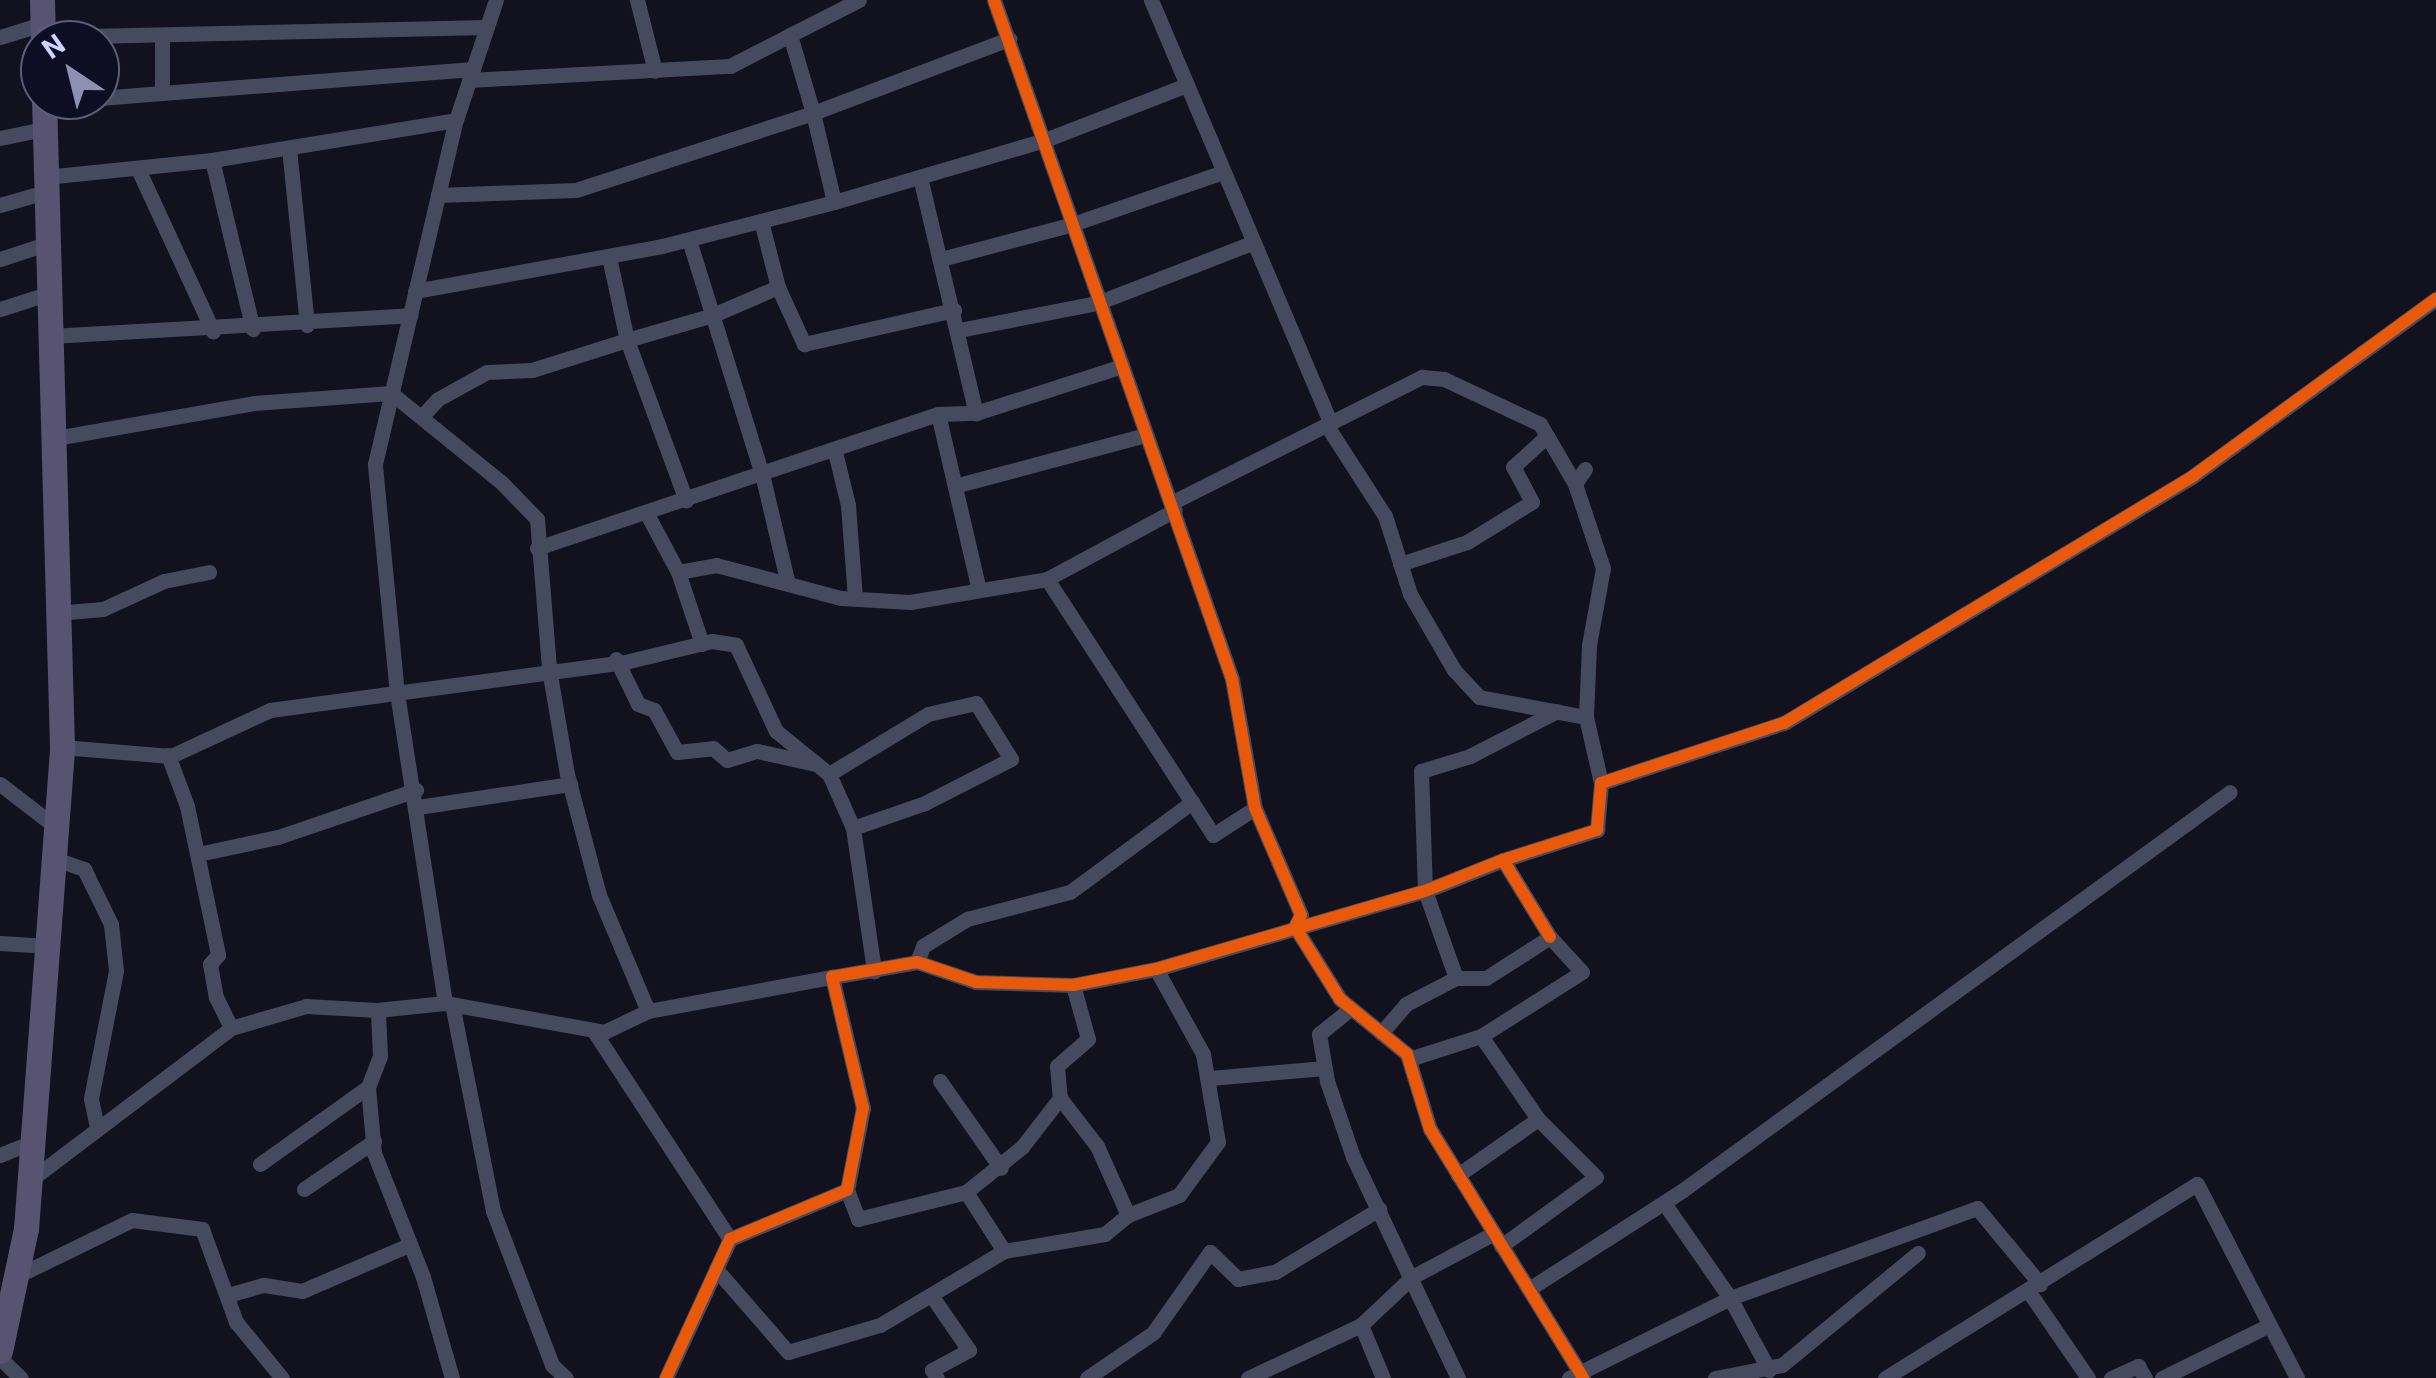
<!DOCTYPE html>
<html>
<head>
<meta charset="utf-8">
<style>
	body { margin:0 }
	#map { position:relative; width:2436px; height:1378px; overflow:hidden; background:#12121e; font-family:Roboto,sans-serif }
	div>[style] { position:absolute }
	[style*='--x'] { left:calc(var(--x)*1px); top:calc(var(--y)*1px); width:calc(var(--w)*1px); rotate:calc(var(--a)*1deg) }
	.minor>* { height:15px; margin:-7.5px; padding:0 7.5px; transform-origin:7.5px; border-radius:7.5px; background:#464a5f }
	.primary>* { height:25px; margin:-12.5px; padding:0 12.5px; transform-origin:12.5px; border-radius:12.5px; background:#595372 }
	.cycleway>* { height:12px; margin:-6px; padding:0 6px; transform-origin:6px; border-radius:6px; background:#e8590c }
	span { translate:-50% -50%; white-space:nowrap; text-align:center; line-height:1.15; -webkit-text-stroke:10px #0d0e23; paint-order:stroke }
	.north { position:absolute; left:20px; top:20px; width:100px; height:100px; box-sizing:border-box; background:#0d0e23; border:2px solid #5b5d7b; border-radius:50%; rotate:325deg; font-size:28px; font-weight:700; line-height:40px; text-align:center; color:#cfd4ff }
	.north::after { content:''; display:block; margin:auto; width:35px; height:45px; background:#8d90b0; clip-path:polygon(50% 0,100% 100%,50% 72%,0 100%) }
</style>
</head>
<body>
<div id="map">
	<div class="minor">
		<div style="--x:637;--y:0;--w:73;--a:75.8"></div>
		<div style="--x:994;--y:0;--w:720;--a:70.68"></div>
		<div style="--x:1232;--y:679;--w:131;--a:79.9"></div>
		<div style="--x:1255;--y:808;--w:116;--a:66.7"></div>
		<div style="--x:1301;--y:915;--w:13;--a:117"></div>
		<div style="--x:1295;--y:927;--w:85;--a:58"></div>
		<div style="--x:1340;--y:999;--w:87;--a:39.4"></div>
		<div style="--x:1407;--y:1054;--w:78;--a:73"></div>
		<div style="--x:1430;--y:1129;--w:292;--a:58.4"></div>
		<div style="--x:1151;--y:0;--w:461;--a:67"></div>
		<div style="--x:790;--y:35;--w:77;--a:-26.9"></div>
		<div style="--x:0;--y:37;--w:44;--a:-17.2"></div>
		<div style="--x:43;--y:37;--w:444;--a:-1.3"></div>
		<div style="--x:162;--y:39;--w:54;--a:90"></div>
		<div style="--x:162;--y:93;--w:312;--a:-4.4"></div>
		<div style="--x:469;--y:80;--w:261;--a:-3.1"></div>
		<div style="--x:730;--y:66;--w:68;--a:-27.3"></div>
		<div style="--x:790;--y:35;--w:81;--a:73.6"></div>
		<div style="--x:813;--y:113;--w:210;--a:-20.7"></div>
		<div style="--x:100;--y:98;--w:62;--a:-4.6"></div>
		<div style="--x:44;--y:103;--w:32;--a:-5"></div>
		<div style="--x:0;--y:138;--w:45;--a:-11.6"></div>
		<div style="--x:289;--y:148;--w:178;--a:84.2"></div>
		<div style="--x:212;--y:160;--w:174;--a:76.4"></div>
		<div style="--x:138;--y:169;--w:179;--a:65.2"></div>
		<div style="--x:45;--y:177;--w:168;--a:-5.8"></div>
		<div style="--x:212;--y:160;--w:247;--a:-9.3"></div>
		<div style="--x:920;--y:177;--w:243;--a:76.7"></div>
		<div style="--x:438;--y:195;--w:138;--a:-2.1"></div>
		<div style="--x:576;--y:190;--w:249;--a:-18"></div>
		<div style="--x:813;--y:113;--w:91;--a:76.7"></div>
		<div style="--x:0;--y:205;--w:47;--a:-16.1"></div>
		<div style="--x:761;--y:221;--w:68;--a:75.6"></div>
		<div style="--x:778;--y:287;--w:63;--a:65.5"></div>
		<div style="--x:804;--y:344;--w:154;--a:-12.8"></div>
		<div style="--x:689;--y:240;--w:245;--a:72.7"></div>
		<div style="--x:762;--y:474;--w:113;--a:76.7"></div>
		<div style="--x:609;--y:257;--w:85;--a:77.8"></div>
		<div style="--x:627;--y:340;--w:90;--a:-16.2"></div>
		<div style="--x:713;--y:315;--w:71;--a:-23.3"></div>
		<div style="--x:0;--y:259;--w:48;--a:-18.1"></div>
		<div style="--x:941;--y:259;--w:133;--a:-14.8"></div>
		<div style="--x:1070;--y:225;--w:162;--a:-19.1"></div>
		<div style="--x:415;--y:291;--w:251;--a:-10.3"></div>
		<div style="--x:662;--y:246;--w:178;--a:-14.3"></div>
		<div style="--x:834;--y:202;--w:220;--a:-16.4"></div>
		<div style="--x:1045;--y:140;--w:152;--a:-21.2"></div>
		<div style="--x:0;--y:309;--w:49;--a:-17.7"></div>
		<div style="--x:959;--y:330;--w:141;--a:-11.1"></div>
		<div style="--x:1097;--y:303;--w:168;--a:-21.2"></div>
		<div style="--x:50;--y:336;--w:361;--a:-3.3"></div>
		<div style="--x:938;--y:414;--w:181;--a:76.9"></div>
		<div style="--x:423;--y:415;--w:22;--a:-47"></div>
		<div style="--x:438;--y:399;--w:56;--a:-28.9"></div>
		<div style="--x:487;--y:372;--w:45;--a:-2.5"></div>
		<div style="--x:532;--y:370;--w:100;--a:-17.5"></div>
		<div style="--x:627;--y:340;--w:171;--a:69.8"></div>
		<div style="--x:1327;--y:426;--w:107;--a:57.2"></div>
		<div style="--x:1385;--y:516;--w:82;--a:72.2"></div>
		<div style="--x:1410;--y:594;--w:88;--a:59.9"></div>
		<div style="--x:1454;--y:670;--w:37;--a:47"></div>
		<div style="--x:1479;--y:697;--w:109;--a:10.6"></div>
		<div style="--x:50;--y:439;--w:207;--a:-10"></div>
		<div style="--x:254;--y:403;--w:137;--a:-4.2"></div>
		<div style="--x:391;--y:393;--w:141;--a:39"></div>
		<div style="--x:501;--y:482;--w:52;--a:45.8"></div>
		<div style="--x:537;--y:519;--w:150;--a:85.4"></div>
		<div style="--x:549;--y:669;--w:107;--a:80.3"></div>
		<div style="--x:567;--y:774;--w:125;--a:75.2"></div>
		<div style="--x:599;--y:895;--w:126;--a:67.1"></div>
		<div style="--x:835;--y:452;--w:55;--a:76.2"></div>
		<div style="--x:848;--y:505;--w:93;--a:85.7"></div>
		<div style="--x:1585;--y:469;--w:18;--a:124"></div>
		<div style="--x:1575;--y:484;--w:89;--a:71.6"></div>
		<div style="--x:1603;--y:568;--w:78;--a:100.3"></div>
		<div style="--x:1589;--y:645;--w:72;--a:92.4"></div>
		<div style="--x:1586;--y:717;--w:68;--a:77.2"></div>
		<div style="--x:958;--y:485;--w:195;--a:-14.9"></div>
		<div style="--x:1173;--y:502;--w:279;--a:-26.7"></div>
		<div style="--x:1422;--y:377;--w:22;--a:5"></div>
		<div style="--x:1444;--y:379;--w:106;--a:25.1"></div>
		<div style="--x:1540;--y:424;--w:69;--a:59.7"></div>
		<div style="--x:647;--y:514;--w:66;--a:61.9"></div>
		<div style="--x:537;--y:548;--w:423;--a:-18.5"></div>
		<div style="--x:938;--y:414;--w:38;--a:-2"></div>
		<div style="--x:976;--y:413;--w:150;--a:-17.8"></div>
		<div style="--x:1400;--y:564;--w:71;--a:-18.2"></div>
		<div style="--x:1467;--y:542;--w:76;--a:-31.6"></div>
		<div style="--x:1532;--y:502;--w:40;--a:-118"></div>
		<div style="--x:1513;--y:467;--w:46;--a:-42.4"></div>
		<div style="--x:1047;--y:579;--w:305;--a:57"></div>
		<div style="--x:1213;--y:835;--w:50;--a:-32.7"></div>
		<div style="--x:56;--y:613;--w:47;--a:-4.9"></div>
		<div style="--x:103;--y:609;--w:67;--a:-24.7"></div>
		<div style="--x:164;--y:581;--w:46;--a:-11.3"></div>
		<div style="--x:702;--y:644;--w:76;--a:-108.4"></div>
		<div style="--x:678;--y:572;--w:39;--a:-10"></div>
		<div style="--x:716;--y:565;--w:129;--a:14.8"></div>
		<div style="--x:841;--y:598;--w:69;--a:3.3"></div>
		<div style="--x:910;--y:602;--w:139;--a:-9.5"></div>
		<div style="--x:1047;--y:579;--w:145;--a:-28.3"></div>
		<div style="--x:616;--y:659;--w:50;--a:63.9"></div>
		<div style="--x:638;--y:704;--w:17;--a:21"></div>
		<div style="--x:654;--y:710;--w:48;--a:61.3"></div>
		<div style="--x:677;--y:752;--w:36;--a:-6"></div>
		<div style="--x:713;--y:748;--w:18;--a:41"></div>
		<div style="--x:727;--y:760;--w:31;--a:-17"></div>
		<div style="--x:757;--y:751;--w:60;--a:12.4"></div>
		<div style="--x:62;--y:747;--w:109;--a:4.7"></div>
		<div style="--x:171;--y:756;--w:109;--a:-24.9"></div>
		<div style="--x:270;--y:710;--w:358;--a:-7.7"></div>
		<div style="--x:625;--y:662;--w:89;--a:-13.6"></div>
		<div style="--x:712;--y:641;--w:24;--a:9"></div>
		<div style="--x:736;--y:645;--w:95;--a:65.1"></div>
		<div style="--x:776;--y:731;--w:68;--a:39.1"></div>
		<div style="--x:829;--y:774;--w:59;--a:66"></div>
		<div style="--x:853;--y:828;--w:145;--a:81.6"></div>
		<div style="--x:168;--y:755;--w:54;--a:69.6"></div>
		<div style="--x:187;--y:806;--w:152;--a:78.2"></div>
		<div style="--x:218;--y:955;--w:12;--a:132"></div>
		<div style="--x:210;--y:964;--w:34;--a:80"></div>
		<div style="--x:216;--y:997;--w:34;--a:64"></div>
		<div style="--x:829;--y:774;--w:116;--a:-31.2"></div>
		<div style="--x:928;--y:714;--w:49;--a:-12.9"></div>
		<div style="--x:976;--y:703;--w:66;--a:58"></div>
		<div style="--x:1011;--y:759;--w:97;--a:152.9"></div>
		<div style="--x:925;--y:803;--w:76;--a:160.9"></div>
		<div style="--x:0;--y:784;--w:66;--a:37.6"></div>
		<div style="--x:418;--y:807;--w:154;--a:-8.6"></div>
		<div style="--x:198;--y:854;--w:82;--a:-12"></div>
		<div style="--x:278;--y:837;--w:146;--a:-18.8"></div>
		<div style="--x:55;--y:859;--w:31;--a:19"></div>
		<div style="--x:84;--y:869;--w:61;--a:63.9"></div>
		<div style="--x:111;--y:924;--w:47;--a:83.9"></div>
		<div style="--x:116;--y:971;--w:130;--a:101.1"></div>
		<div style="--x:91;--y:1099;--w:29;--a:78"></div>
		<div style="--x:1503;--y:860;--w:99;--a:-17.7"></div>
		<div style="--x:1597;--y:830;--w:47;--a:-85.1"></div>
		<div style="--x:1601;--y:783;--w:193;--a:-18.2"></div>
		<div style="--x:1784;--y:723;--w:478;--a:-31.1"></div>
		<div style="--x:2193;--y:476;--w:301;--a:-36.1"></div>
		<div style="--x:0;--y:943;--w:49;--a:3.5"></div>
		<div style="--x:917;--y:962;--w:17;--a:-69"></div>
		<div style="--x:923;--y:946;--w:52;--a:-31.5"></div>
		<div style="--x:967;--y:919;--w:106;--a:-14.7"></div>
		<div style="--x:1070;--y:892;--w:152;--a:-36.4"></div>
		<div style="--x:1456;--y:978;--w:92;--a:-109.6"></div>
		<div style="--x:1425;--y:891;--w:120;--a:-91.9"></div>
		<div style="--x:1421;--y:771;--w:51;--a:-17"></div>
		<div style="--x:1470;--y:756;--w:98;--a:-27.3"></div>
		<div style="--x:1073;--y:985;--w:56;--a:74.5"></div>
		<div style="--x:1088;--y:1039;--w:41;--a:138.9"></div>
		<div style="--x:1057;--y:1066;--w:32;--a:85"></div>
		<div style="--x:1060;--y:1098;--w:61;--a:52.4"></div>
		<div style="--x:1097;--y:1146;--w:76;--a:65.8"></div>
		<div style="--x:445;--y:1003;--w:313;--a:-98.8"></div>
		<div style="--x:397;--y:694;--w:231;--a:-95.5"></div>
		<div style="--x:375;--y:464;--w:353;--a:-76.8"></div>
		<div style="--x:456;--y:120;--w:126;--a:-71.6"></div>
		<div style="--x:453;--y:1009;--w:206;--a:78.8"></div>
		<div style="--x:493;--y:1211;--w:165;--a:69"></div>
		<div style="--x:552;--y:1365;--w:19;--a:43"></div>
		<div style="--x:1350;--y:1009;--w:40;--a:141"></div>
		<div style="--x:1319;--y:1034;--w:48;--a:80.3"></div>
		<div style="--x:1327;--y:1081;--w:80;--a:71.1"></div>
		<div style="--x:1353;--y:1157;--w:245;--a:64.6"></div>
		<div style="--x:378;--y:1012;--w:44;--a:87.4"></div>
		<div style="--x:380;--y:1056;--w:33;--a:111"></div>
		<div style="--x:368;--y:1087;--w:66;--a:84.8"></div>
		<div style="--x:374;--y:1153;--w:133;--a:68.4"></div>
		<div style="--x:423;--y:1277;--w:105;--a:74"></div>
		<div style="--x:593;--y:1030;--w:250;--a:56.8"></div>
		<div style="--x:1381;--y:1033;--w:38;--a:-49"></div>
		<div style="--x:1406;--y:1004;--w:56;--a:-27.5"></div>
		<div style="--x:1456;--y:978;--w:30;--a:0"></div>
		<div style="--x:1486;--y:978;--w:76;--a:-32.6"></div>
		<div style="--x:1550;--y:937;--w:47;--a:47.6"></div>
		<div style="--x:1582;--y:972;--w:120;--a:147.6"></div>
		<div style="--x:1409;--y:1059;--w:76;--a:-17.7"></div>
		<div style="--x:1481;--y:1036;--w:101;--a:55.5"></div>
		<div style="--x:1538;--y:1119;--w:98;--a:145"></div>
		<div style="--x:1210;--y:1078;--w:115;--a:-5"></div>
		<div style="--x:940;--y:1081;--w:106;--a:55"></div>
		<div style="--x:0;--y:1155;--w:37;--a:-22"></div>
		<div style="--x:260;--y:1164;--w:133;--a:-35.5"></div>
		<div style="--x:29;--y:1181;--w:253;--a:-37.1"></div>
		<div style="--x:231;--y:1028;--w:78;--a:-16.3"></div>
		<div style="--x:306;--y:1006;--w:71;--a:3.2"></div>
		<div style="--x:377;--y:1010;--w:68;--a:-5.9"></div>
		<div style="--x:445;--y:1003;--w:162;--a:10.3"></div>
		<div style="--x:604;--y:1032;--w:49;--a:-25.5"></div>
		<div style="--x:648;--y:1011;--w:187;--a:-10.5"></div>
		<div style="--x:304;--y:1189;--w:85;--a:-34.4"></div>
		<div style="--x:847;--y:1190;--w:31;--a:69"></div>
		<div style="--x:858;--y:1219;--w:111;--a:-14"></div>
		<div style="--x:966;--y:1192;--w:70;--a:57.2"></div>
		<div style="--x:966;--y:1192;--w:72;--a:-38.8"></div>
		<div style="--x:1022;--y:1147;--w:62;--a:-52.2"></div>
		<div style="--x:1664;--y:1203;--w:116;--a:55.2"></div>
		<div style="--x:1730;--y:1298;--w:82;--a:61.6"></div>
		<div style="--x:1501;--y:1246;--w:117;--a:-36"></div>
		<div style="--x:1596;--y:1177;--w:82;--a:-135"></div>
		<div style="--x:716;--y:1269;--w:110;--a:49.1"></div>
		<div style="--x:788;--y:1352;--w:96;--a:-16.4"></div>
		<div style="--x:880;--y:1325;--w:144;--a:-30.8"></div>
		<div style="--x:1004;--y:1251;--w:102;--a:-9.6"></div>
		<div style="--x:1105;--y:1234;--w:30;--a:-40"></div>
		<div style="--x:1128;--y:1215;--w:55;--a:-21.4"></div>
		<div style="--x:1179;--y:1195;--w:66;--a:-53.7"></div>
		<div style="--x:1218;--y:1142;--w:89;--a:-99.7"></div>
		<div style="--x:1203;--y:1054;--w:97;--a:-118.9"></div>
		<div style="--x:15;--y:1277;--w:130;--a:-26"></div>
		<div style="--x:132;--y:1220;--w:71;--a:7.3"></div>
		<div style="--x:202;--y:1229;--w:99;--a:69.9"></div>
		<div style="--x:236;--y:1322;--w:72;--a:50.6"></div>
		<div style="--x:1529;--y:1289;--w:183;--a:-32.7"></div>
		<div style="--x:1683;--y:1190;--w:676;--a:-36.04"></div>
		<div style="--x:2029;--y:1292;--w:104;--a:55.5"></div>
		<div style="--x:228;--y:1295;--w:37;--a:-16"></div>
		<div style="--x:264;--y:1285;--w:38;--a:9"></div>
		<div style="--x:302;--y:1291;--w:116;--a:-23.3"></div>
		<div style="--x:931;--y:1295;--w:67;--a:55.4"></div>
		<div style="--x:969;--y:1350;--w:42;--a:151.6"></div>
		<div style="--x:932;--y:1370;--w:9;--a:58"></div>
		<div style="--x:1361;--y:1325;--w:70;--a:-43.3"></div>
		<div style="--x:1412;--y:1277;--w:93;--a:-28.2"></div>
		<div style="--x:0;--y:1358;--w:29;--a:44"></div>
		<div style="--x:666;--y:1378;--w:153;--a:-65.3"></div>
		<div style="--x:730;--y:1239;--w:127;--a:-22.7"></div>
		<div style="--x:847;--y:1190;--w:84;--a:-79"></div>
		<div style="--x:863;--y:1108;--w:135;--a:-103.3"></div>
		<div style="--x:832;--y:977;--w:86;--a:-10"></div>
		<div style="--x:917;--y:962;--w:62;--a:18.7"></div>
		<div style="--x:976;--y:982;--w:97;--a:1.8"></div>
		<div style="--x:1073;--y:985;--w:85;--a:-10.9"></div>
		<div style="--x:1156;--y:969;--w:280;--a:-16.2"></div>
		<div style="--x:1425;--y:891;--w:84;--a:-21.7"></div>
		<div style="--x:1503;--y:860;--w:90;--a:58.6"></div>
		<div style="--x:1087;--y:1378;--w:80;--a:-34.3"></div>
		<div style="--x:1153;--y:1333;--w:99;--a:-54.9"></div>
		<div style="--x:1210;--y:1252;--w:39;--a:44"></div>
		<div style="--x:1238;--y:1279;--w:38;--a:-11"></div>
		<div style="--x:1275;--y:1272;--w:122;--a:-31.2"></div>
		<div style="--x:1248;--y:1378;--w:125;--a:-25.1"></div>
		<div style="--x:1361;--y:1325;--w:57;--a:67.5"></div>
		<div style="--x:1569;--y:1378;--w:180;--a:-26.4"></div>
		<div style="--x:1730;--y:1298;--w:263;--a:-20"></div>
		<div style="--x:1977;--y:1208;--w:99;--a:50.3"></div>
		<div style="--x:1715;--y:1378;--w:68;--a:-11"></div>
		<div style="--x:1782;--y:1365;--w:176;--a:-39.5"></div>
		<div style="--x:1885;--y:1378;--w:367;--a:-31.9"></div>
		<div style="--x:2197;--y:1184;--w:218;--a:62.7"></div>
		<div style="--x:2111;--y:1378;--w:30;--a:-24"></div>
		<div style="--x:2138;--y:1366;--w:14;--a:60"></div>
		<div style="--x:2162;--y:1378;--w:117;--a:-26.3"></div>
	</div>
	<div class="primary">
		<div style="--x:42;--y:0;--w:40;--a:88.6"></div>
		<div style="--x:0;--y:1351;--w:125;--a:-78"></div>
		<div style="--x:26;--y:1229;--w:483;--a:-85.7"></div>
		<div style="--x:62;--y:747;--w:647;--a:-91.59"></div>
	</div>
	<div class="cycleway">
		<div style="--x:994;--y:0;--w:720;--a:70.68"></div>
		<div style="--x:1232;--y:679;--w:131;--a:79.9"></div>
		<div style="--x:1255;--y:808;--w:116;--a:66.7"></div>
		<div style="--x:1301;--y:915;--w:13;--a:117"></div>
		<div style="--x:1295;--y:927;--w:85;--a:58"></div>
		<div style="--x:1340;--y:999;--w:87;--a:39.4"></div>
		<div style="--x:1407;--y:1054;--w:78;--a:73"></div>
		<div style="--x:1430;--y:1129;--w:292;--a:58.4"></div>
		<div style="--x:1503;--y:860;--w:99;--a:-17.7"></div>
		<div style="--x:1597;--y:830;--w:47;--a:-85.1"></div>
		<div style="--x:1601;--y:783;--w:193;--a:-18.2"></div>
		<div style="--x:1784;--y:723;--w:478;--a:-31.1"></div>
		<div style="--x:2193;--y:476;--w:301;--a:-36.1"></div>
		<div style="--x:666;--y:1378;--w:153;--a:-65.3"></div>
		<div style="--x:730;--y:1239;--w:127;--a:-22.7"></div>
		<div style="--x:847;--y:1190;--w:84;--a:-79"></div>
		<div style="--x:863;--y:1108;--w:135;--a:-103.3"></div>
		<div style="--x:832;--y:977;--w:86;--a:-10"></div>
		<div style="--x:917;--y:962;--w:62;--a:18.7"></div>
		<div style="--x:976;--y:982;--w:97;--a:1.8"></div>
		<div style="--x:1073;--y:985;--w:85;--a:-10.9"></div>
		<div style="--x:1156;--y:969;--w:280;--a:-16.2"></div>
		<div style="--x:1425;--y:891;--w:84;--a:-21.7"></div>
		<div style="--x:1503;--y:860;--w:90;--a:58.6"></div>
	</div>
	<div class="north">N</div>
</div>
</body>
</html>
